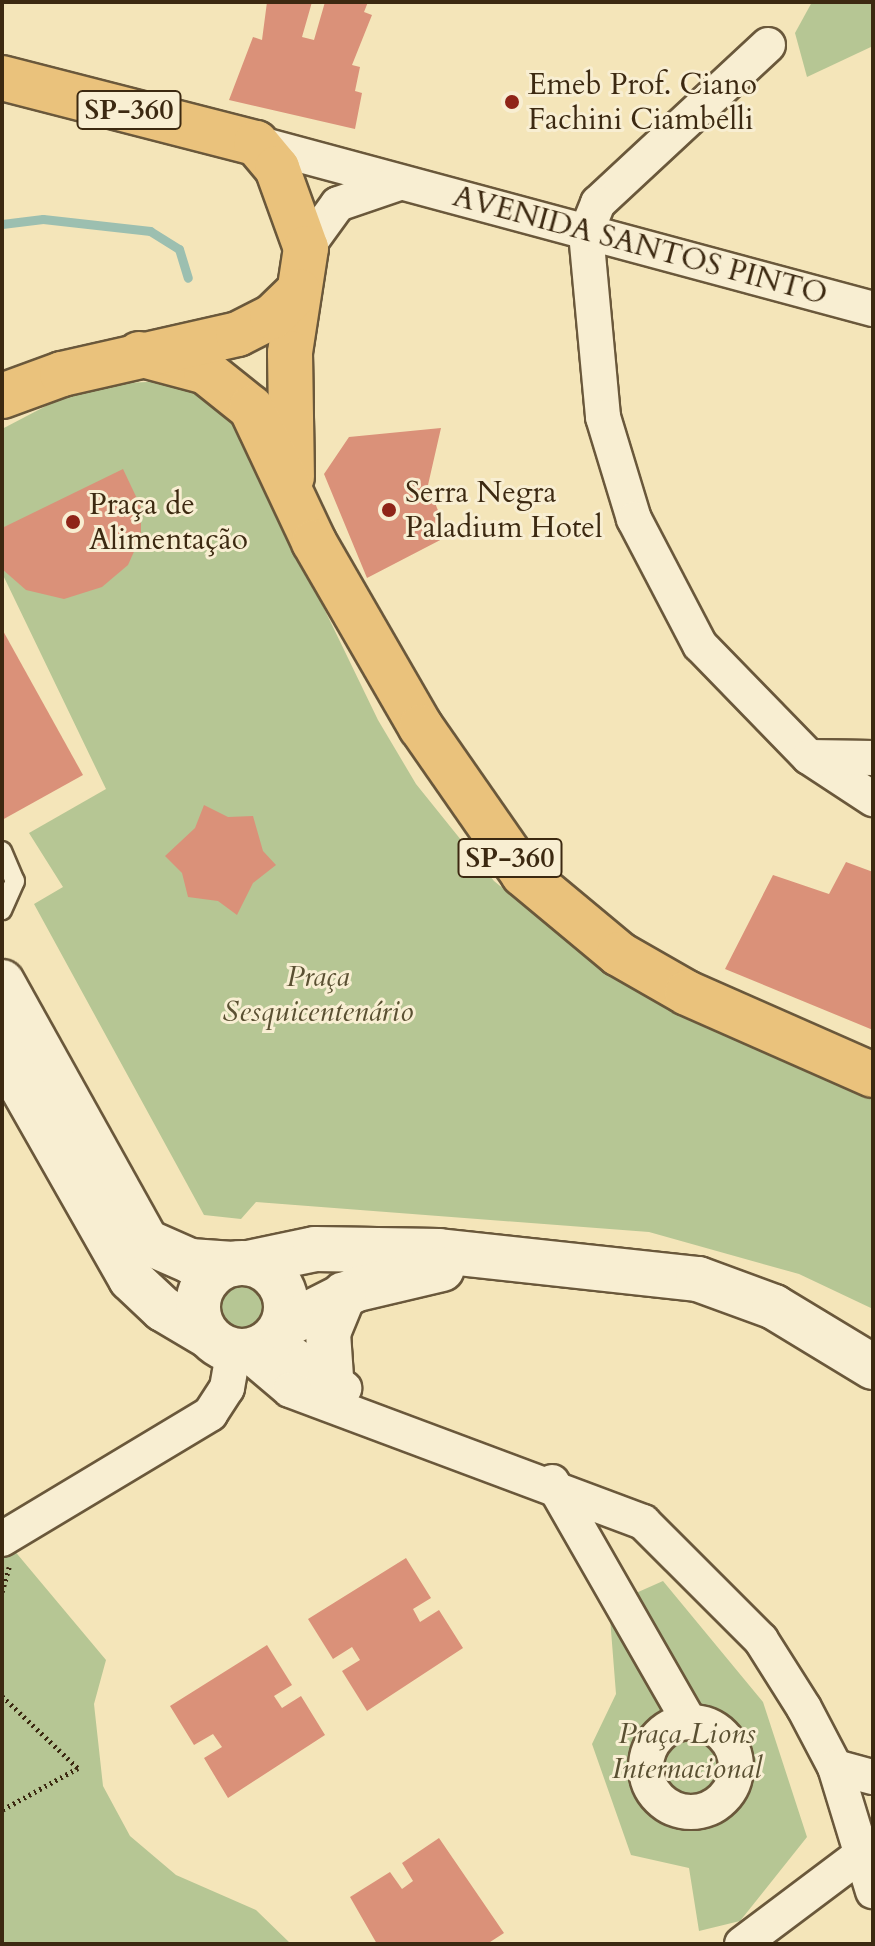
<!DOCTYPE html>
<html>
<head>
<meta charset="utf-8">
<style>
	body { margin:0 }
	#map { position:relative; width:875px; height:1946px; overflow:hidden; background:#f4e5b9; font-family:Cardo,serif }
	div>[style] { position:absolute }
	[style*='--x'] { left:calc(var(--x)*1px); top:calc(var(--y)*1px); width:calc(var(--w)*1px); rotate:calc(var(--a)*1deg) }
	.green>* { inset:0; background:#b6c694 }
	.round { border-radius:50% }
	.stream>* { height:9px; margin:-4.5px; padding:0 4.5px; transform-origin:4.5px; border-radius:4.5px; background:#9cbfb0 }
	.building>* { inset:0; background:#da9179 }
	.path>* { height:5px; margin-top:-2.5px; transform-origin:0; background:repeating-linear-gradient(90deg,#3c2911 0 2px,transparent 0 6px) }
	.roads { filter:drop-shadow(2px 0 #6a583b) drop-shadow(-2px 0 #6a583b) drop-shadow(0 2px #6a583b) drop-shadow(0 -2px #6a583b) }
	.service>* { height:18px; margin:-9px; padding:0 9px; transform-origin:9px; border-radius:9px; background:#f8eed2 }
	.minor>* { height:34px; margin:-17px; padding:0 17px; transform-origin:17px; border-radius:17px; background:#f8eed2 }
	.minor>.ring { margin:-17px; padding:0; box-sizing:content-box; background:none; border:34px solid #f8eed2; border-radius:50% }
	.tertiary>* { height:44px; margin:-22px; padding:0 22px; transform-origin:22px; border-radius:22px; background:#f8eed2 }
	.tertiary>.ring { margin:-22px; padding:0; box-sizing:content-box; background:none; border:44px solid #f8eed2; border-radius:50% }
	.primary>* { height:44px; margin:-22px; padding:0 22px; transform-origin:22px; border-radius:22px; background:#eac27c }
	.dots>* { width:22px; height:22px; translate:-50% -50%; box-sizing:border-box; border:4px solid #f8eed2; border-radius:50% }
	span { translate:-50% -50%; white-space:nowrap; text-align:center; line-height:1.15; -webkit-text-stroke:6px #f8eed2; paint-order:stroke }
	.shield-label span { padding:2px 6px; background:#f8eed2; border:2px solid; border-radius:6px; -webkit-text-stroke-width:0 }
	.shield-label { font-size:28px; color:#3c2911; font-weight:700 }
	.poi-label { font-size:30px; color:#3c2911 }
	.left { translate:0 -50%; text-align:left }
	.street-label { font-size:30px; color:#3c2911 }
	.park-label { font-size:30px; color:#5a5032; font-style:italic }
	.frame { position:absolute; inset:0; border:4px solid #3c2911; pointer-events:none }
</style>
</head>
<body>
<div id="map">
	<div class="green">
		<div style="clip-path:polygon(812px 2px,873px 2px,873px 46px,807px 77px,795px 33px)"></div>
		<div style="clip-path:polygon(167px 381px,226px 406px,378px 720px,416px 784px,494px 881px,602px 968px,873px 1096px,873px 1309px,799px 1274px,649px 1232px,256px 1202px,241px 1219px,204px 1215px,34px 904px,63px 887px,29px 833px,106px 789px,2px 573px,2px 429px,86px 385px)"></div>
		<div class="round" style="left:214px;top:1279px;width:56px;height:56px"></div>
		<div style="clip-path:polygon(13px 1549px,106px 1660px,94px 1704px,103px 1786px,130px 1836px,176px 1875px,256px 1910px,291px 1944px,2px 1944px,2px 1555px)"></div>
		<div style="clip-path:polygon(663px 1581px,763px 1702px,807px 1837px,740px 1921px,699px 1931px,689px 1868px,631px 1855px,592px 1744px,616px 1694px,609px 1605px)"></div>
	</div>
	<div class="stream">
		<div style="--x:2;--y:224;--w:41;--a:-7"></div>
		<div style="--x:43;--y:219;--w:108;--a:6.4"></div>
		<div style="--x:150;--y:231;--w:34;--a:32"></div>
		<div style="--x:179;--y:249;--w:30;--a:73"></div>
	</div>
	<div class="building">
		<div style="clip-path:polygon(267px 2px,312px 2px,302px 37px,314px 40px,325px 2px,368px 2px,364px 12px,372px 15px,352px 65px,360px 67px,355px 91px,362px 93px,355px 129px,229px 100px,253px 37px,262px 40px)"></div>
		<div style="clip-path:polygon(441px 428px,428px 485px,448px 536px,367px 578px,324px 474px,349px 437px)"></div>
		<div style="clip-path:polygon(123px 469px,141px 507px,141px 536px,128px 565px,102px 587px,64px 599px,26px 590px,2px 569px,2px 528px)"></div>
		<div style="clip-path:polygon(2px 629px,83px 775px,2px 820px)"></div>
		<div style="clip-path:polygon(204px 805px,228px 817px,253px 816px,263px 851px,276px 865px,253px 883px,237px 915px,218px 901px,188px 897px,182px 873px,165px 856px,195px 828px)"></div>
		<div style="clip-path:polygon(846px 862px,873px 872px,873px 1030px,725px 969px,773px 875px,829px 894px)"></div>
		<div style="clip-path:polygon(406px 1558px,431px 1598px,413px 1609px,420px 1622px,439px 1610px,463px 1648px,367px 1711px,342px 1671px,360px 1660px,352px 1647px,333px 1659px,308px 1619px)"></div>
		<div style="clip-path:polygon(267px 1645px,292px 1685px,274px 1696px,282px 1708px,301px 1696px,325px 1735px,228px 1798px,204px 1758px,222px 1747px,213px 1734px,194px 1745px,170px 1706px)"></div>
		<div style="clip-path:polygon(439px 1838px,504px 1933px,487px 1944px,377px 1944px,350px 1897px,390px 1872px,402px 1889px,413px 1881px,402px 1863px)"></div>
	</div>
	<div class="path">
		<div style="--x:2;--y:1592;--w:26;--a:-74"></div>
		<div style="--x:2;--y:1696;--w:105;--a:43.5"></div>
		<div style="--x:78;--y:1768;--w:87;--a:151.1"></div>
	</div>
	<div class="roads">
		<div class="service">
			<div style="--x:2;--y:851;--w:33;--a:67"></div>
			<div style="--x:15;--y:881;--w:32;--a:114"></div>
		</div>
		<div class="minor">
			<div style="--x:768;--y:45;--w:232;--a:137.1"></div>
			<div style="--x:598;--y:203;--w:32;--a:112"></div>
			<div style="--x:586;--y:233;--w:185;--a:84.7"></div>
			<div style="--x:603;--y:417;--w:107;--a:73.1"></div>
			<div style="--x:634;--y:519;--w:142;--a:62.4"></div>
			<div style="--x:700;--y:645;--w:156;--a:45.8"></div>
			<div style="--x:809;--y:757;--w:77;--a:33.3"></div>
			<div style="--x:256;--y:143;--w:639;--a:15.06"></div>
			<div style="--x:306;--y:248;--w:54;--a:-54"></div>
			<div style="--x:338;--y:204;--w:65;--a:-19"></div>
			<div style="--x:809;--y:757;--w:64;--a:0.9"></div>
			<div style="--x:272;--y:1340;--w:87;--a:33.7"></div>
			<div style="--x:244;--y:1351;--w:60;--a:40.3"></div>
			<div style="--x:290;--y:1390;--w:377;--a:20.5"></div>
			<div style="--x:643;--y:1522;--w:167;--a:45"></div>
			<div style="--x:761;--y:1640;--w:80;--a:57.7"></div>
			<div style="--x:804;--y:1708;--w:67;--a:62.3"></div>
			<div style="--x:835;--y:1767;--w:130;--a:73"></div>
			<div style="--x:552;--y:1482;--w:275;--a:60.2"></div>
			<div style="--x:2;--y:1539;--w:243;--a:-31"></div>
			<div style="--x:210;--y:1414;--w:31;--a:-57"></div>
			<div style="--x:227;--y:1388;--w:36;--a:-80"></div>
			<div class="ring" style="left:646px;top:1722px;width:56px;height:56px"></div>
			<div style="--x:835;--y:1767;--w:39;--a:15"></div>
			<div style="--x:742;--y:1944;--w:150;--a:-36.9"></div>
		</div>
		<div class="tertiary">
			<div style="--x:2;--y:982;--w:298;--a:60.9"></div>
			<div style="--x:147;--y:1242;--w:47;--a:23.8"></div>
			<div style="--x:190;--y:1261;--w:43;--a:4"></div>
			<div style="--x:2;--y:1052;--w:261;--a:60.4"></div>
			<div style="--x:131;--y:1279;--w:44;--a:43.2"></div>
			<div style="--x:163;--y:1309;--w:51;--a:30.6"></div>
			<div class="ring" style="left:198px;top:1263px;width:44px;height:44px"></div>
			<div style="--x:248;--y:1263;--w:68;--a:-11.8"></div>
			<div style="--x:315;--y:1249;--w:124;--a:0.9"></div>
			<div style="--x:439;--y:1251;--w:261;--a:6.2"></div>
			<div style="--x:698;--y:1279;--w:81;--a:20.2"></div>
			<div style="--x:774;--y:1307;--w:116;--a:31.2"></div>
			<div style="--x:282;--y:1327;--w:84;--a:-26.9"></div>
			<div style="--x:357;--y:1289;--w:87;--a:-13.2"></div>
			<div style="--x:331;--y:1377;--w:44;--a:-93.9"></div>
			<div style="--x:328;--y:1333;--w:42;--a:-67.7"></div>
		</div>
		<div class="primary">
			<div style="--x:2;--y:78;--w:262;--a:14.4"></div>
			<div style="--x:256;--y:143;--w:33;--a:50"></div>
			<div style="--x:277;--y:168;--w:85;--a:70.1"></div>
			<div style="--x:306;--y:248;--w:106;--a:98.7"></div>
			<div style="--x:290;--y:353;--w:124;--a:89.1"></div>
			<div style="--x:139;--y:354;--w:69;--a:15"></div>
			<div style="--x:206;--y:372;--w:58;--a:38.7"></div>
			<div style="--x:251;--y:408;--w:148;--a:64.8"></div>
			<div style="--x:314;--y:542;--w:214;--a:60"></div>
			<div style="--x:421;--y:727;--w:179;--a:55.2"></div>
			<div style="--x:523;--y:874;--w:125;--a:39.8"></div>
			<div style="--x:619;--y:954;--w:78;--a:29.8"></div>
			<div style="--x:687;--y:993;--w:203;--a:23.8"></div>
			<div style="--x:2;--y:396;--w:64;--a:-20.1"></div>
			<div style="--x:62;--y:374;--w:180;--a:-12.8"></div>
			<div style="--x:238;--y:334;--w:38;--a:-27"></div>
			<div style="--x:272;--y:317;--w:37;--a:-44"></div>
		</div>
	</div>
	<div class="dots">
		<div style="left:512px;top:102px;background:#8f2418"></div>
		<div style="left:389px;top:510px;background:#8f2418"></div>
		<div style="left:73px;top:522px;background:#8f2418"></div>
	</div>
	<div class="shield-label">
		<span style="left:129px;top:110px">SP-360</span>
		<span style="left:510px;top:858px">SP-360</span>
	</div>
	<div class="poi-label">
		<span class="left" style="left:528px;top:102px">Emeb Prof. Ciano<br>Fachini Ciambelli</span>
		<span class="left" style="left:405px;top:510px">Serra Negra<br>Paladium Hotel</span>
		<span class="left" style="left:89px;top:522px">Praça de<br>Alimentação</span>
	</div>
	<div class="street-label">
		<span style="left:640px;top:246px;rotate:15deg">AVENIDA SANTOS PINTO</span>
	</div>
	<div class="park-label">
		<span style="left:318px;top:994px">Praça<br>Sesquicentenário</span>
		<span style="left:687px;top:1751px">Praça Lions<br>Internacional</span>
	</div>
	<div class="frame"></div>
</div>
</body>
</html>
